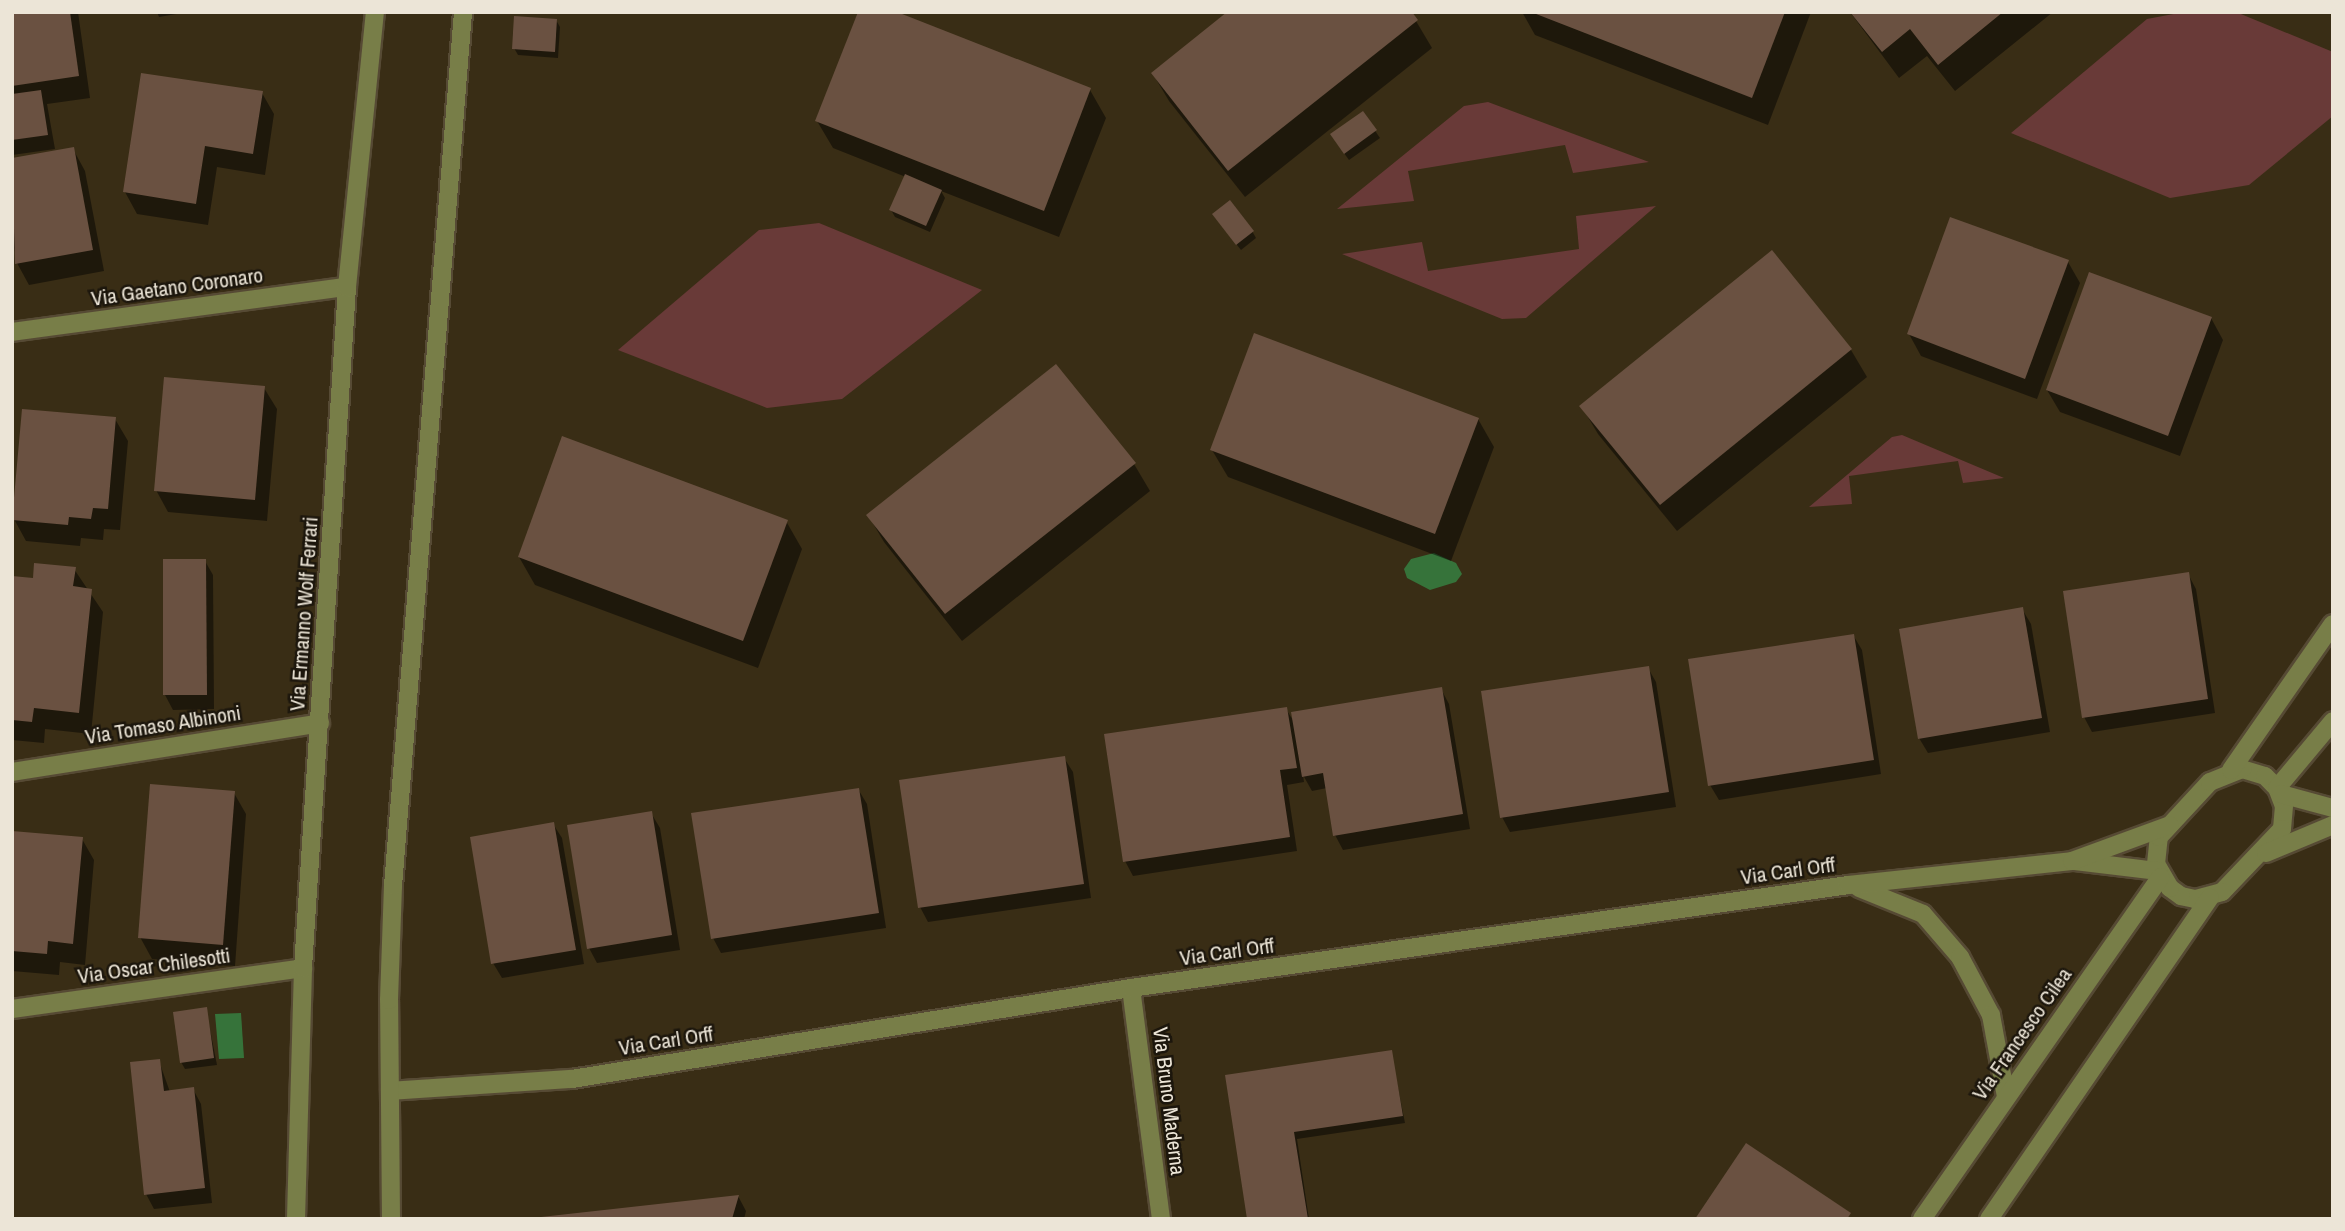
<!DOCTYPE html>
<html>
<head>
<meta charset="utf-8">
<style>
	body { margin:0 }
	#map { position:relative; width:2345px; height:1231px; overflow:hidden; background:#392d15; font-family:"Archivo Narrow",sans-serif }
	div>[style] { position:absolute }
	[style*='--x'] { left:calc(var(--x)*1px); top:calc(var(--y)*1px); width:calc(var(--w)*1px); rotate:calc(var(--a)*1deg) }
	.green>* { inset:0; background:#693a38 }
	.water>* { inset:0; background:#36733a }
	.shadow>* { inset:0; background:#0007 }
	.building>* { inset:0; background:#6a5141 }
	.roads { filter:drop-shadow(2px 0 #564a34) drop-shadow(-2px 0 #564a34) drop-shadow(0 2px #564a34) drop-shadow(0 -2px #564a34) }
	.minor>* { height:18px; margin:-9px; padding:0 9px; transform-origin:9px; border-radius:9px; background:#787e48 }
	span { translate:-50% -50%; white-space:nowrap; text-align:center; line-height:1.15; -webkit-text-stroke:5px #1c160c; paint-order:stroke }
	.street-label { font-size:21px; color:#ece5d7 }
	.frame { position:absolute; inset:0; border:14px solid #ece5d7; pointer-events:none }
</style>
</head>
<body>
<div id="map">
	<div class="green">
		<div style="clip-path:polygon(2184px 12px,2236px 12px,2333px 52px,2333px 116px,2249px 185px,2170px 198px,2011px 133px,2147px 19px)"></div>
		<div style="clip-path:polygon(1488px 102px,1649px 162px,1573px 173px,1565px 145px,1408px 171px,1414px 201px,1337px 209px,1464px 106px)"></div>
		<div style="clip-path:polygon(1656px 206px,1526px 318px,1502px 319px,1342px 254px,1422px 242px,1428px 271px,1579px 249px,1576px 216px)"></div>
		<div style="clip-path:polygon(819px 223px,982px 290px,842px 399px,767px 408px,618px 350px,759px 230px)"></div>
		<div style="clip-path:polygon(1902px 435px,2004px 478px,1963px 483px,1958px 461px,1849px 476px,1852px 504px,1809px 507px,1892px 437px)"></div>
	</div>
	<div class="water">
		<div style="clip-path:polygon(1434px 553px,1456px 563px,1462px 574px,1456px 582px,1430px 590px,1407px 578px,1404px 569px,1411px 559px)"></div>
		<div style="clip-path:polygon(241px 1013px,244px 1058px,219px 1059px,215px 1014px)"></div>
	</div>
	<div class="shadow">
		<div style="clip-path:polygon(12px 12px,78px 12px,90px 98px,47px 104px,55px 149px,12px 155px)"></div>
		<div style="clip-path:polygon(157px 12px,188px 12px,159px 17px)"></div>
		<div style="clip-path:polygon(1522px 12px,1811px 12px,1768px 125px,1535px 35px)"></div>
		<div style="clip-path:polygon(1850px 12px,2053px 12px,1955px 91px,1927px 56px,1899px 78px)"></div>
		<div style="clip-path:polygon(556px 20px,560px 27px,558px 58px,518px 55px,514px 48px)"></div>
		<div style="clip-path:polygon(1416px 21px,1432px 48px,1245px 197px,1169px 101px,1153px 74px)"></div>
		<div style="clip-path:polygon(1090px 90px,1106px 118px,1059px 237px,941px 191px,945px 198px,930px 232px,895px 217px,891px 210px,906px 177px,833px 148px,817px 121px)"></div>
		<div style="clip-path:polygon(262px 93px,274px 114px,265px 175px,217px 167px,208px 225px,137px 214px,125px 192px)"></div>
		<div style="clip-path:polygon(1363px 113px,1380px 138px,1349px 160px,1336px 142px)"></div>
		<div style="clip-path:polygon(73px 149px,85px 171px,104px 271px,29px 285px,17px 263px,12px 237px,12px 160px)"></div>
		<div style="clip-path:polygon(1219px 222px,1252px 231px,1256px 238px,1241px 250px)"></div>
		<div style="clip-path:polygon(2068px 262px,2080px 283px,2037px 399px,1921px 356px,1909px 334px)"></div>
		<div style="clip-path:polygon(2211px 318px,2223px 340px,2180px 456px,2060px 412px,2047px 390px)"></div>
		<div style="clip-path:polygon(1851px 350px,1867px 377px,1677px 531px,1598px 434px,1582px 407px)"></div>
		<div style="clip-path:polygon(264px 388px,277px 409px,267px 521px,168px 512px,156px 490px)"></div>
		<div style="clip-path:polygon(115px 419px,128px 441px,120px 530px,104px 529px,103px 540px,81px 538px,80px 546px,26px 541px,14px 519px)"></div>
		<div style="clip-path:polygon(1478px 419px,1494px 447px,1451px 561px,1228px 477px,1212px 450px)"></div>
		<div style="clip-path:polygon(1134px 464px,1150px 491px,962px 641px,884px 542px,868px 515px)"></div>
		<div style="clip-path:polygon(786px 521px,802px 549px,758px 668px,535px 585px,519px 557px)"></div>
		<div style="clip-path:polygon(164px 561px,205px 561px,213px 575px,214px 709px,173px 710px,165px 695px)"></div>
		<div style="clip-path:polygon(74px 569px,103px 612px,91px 734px,45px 729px,44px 743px,12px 740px,12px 675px,34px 580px)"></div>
		<div style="clip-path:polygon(2188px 574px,2196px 589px,2215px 713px,2092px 732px,2084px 717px)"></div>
		<div style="clip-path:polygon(2022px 609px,2031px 624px,2050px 732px,1928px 753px,1919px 738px)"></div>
		<div style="clip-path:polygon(1853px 635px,1862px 650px,1881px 774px,1719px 800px,1710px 785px)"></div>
		<div style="clip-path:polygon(1648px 668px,1656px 682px,1676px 807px,1510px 832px,1502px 817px)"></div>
		<div style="clip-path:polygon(1441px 689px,1449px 704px,1470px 829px,1343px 850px,1335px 835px,1327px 788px,1312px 791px,1303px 775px,1304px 782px,1287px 785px,1297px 851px,1133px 876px,1125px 861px,1286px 709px,1294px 722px)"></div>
		<div style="clip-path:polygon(1064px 758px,1073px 772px,1091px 898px,928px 922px,920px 907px)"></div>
		<div style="clip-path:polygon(858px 789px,867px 804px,886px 928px,721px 953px,713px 938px)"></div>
		<div style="clip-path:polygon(234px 793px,246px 814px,235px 966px,152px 959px,140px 937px)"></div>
		<div style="clip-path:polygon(651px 813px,660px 828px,680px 950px,597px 963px,589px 948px)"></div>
		<div style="clip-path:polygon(553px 824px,562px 838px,584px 964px,502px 978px,493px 963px)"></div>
		<div style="clip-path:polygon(12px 832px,82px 839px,94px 860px,85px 965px,60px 962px,59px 975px,12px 971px)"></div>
		<div style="clip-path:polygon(206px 1009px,217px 1065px,185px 1069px,181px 1062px)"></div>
		<div style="clip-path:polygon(1391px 1052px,1405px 1123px,1297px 1139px,1309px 1219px,1249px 1219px,1227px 1077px)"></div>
		<div style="clip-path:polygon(159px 1061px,170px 1092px,193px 1089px,201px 1104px,212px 1203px,154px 1209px,146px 1194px)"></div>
		<div style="clip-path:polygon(738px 1196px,746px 1211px,744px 1219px,541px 1219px)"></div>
	</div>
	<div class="building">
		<div style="clip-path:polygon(12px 12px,70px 12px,79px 76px,12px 86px)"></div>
		<div style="clip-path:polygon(858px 12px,897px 12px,1091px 88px,1044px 211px,815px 121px)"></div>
		<div style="clip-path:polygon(1227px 12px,1412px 12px,1418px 20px,1228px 171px,1151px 73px)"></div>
		<div style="clip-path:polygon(1531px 12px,1785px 12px,1752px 98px)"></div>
		<div style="clip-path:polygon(1850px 12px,2003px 12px,1938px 65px,1910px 29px,1882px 52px)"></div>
		<div style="clip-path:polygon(514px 16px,557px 19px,555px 52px,512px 49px)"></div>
		<div style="clip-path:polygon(141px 73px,263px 91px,253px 154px,205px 146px,196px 204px,123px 192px)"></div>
		<div style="clip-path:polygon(41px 90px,48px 135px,12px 140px,12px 94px)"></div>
		<div style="clip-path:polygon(1363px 111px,1377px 130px,1344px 154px,1330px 134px)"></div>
		<div style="clip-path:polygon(74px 147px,93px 250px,15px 264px,12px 158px)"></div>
		<div style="clip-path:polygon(905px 174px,942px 190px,926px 226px,889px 210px)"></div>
		<div style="clip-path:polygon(1230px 200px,1254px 231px,1236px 245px,1212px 214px)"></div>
		<div style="clip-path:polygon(1950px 217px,2069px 260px,2025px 379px,1907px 334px)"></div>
		<div style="clip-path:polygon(1772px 250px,1852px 349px,1660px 505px,1579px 406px)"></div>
		<div style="clip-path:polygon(2089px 272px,2212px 317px,2168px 436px,2046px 390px)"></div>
		<div style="clip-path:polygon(1254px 333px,1479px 418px,1435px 534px,1210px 450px)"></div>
		<div style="clip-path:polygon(1056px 364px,1136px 463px,945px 614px,866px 515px)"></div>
		<div style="clip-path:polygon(164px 377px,265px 386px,255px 500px,154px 491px)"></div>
		<div style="clip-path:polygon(22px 409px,116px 417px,108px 509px,93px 508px,91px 519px,69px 517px,68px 525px,12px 520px)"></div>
		<div style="clip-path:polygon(562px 436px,788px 520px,743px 641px,518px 557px)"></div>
		<div style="clip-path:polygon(163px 559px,206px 559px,207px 695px,163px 695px)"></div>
		<div style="clip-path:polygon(34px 563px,76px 567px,73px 586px,92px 589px,79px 713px,34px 708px,32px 722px,12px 720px,12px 576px,33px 578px)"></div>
		<div style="clip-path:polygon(2189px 572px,2208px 699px,2082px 718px,2063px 591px)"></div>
		<div style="clip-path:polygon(2023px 607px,2042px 718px,1918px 739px,1899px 629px)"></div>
		<div style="clip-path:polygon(1854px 634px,1874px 760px,1708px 786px,1688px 659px)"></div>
		<div style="clip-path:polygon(1649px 666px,1669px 792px,1500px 818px,1481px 691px)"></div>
		<div style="clip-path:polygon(1442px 687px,1463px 814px,1333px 836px,1323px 773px,1302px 777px,1291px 712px)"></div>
		<div style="clip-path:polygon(1287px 707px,1297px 768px,1280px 770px,1290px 837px,1123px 862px,1104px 734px)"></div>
		<div style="clip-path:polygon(1065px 756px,1084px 884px,918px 908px,899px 780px)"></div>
		<div style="clip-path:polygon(150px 784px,235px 791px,223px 945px,138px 938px)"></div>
		<div style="clip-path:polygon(859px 788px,879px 913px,711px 939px,691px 813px)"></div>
		<div style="clip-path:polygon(652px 811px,672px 935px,587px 949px,567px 825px)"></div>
		<div style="clip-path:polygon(554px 822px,576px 950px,491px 964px,470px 837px)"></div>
		<div style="clip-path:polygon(12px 831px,83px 837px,73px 944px,48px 941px,47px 954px,12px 951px)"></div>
		<div style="clip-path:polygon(207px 1007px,214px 1058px,180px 1063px,173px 1012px)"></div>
		<div style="clip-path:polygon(1392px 1050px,1403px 1116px,1294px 1132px,1308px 1219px,1247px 1219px,1225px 1075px)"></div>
		<div style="clip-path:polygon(160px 1059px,164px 1091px,194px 1087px,205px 1188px,144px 1195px,130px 1062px)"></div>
		<div style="clip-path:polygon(1746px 1143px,1851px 1213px,1847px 1219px,1695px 1219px)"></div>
		<div style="clip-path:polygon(739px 1195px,732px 1219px,541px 1219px,541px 1217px)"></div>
	</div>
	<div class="roads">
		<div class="minor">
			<div style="--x:12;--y:332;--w:338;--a:-7.7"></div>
			<div style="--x:2242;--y:769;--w:24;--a:17"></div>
			<div style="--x:2265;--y:776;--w:17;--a:45"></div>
			<div style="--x:2277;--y:788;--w:19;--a:69"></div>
			<div style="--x:2284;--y:806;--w:23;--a:95"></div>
			<div style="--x:2282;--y:829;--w:87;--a:133.6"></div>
			<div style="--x:2222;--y:892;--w:28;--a:165"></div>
			<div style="--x:2195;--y:899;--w:14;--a:-168"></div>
			<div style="--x:2181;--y:896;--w:14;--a:-144"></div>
			<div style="--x:2170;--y:888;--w:28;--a:-120"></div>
			<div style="--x:2156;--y:864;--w:27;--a:-84"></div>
			<div style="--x:2159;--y:837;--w:75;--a:-47.2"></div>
			<div style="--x:2210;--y:782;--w:35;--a:-22"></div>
			<div style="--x:2231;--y:770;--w:178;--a:-55.1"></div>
			<div style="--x:12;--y:772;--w:312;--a:-9"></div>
			<div style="--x:2277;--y:788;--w:87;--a:-50.1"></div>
			<div style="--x:2281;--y:794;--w:54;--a:15.1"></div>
			<div style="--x:2266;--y:853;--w:73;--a:-22.7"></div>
			<div style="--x:2075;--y:861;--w:84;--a:6.9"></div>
			<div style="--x:1859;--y:888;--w:69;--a:22.1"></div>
			<div style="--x:1923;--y:914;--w:57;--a:49.3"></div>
			<div style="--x:1960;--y:957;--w:66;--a:61.9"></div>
			<div style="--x:1991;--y:1015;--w:83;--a:79.6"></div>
			<div style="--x:1131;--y:988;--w:233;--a:82.6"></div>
			<div style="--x:12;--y:1009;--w:294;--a:-8"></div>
			<div style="--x:390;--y:1091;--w:182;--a:-3.8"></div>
			<div style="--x:572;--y:1079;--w:566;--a:-9.25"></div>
			<div style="--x:1131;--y:988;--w:724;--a:-8.17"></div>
			<div style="--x:1848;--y:885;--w:225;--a:-6.1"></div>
			<div style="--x:2072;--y:861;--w:104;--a:-20.2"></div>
			<div style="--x:296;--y:1219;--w:251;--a:-88.4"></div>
			<div style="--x:303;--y:968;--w:682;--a:-86.3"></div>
			<div style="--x:347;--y:287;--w:276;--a:-84.2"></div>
			<div style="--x:391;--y:1219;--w:219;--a:-90.5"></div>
			<div style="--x:389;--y:1000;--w:114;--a:-88"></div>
			<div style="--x:393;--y:886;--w:877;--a:-85.42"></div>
			<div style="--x:1922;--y:1219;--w:417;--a:-55.1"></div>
			<div style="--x:1989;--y:1219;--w:390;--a:-55.5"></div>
		</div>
	</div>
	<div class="street-label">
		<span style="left:177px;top:287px;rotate:-8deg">Via Gaetano Coronaro</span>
		<span style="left:304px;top:614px;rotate:-86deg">Via Ermanno Wolf Ferrari</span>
		<span style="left:163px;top:725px;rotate:-9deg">Via Tomaso Albinoni</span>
		<span style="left:1788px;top:871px;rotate:-8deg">Via Carl Orff</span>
		<span style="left:1227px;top:952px;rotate:-8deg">Via Carl Orff</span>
		<span style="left:154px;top:966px;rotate:-8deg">Via Oscar Chilesotti</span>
		<span style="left:2022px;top:1034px;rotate:-55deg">Via Francesco Cilea</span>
		<span style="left:666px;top:1041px;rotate:-9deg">Via Carl Orff</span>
		<span style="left:1169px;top:1101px;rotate:83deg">Via Bruno Maderna</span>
	</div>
	<div class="frame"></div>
</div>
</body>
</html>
